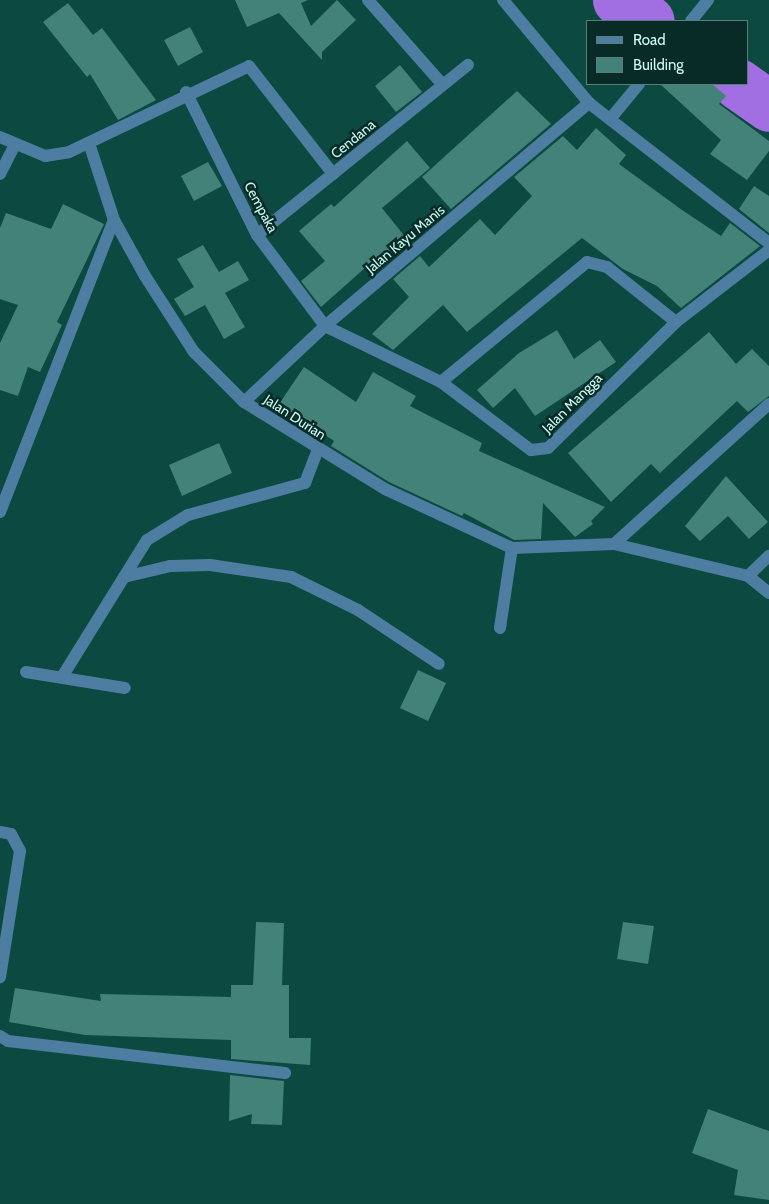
<!DOCTYPE html>
<html>
<head>
<meta charset="utf-8">
<style>
	body { margin:0 }
	#map { position:relative; width:769px; height:1204px; overflow:hidden; background:#0b4941; font-family:Cabin,sans-serif }
	div>[style] { position:absolute }
	[style*='--x'] { left:calc(var(--x)*1px); top:calc(var(--y)*1px); width:calc(var(--w)*1px); rotate:calc(var(--a)*1deg) }
	.river>* { height:51px; margin:-25.5px; padding:0 25.5px; transform-origin:25.5px; border-radius:25.5px; background:#a16fe1 }
	.building>* { inset:0; background:#438278 }
	.lane>* { height:12px; margin:-6px; padding:0 6px; transform-origin:6px; border-radius:6px; background:#4d7da1 }
	.street>* { height:12px; margin:-6px; padding:0 6px; transform-origin:6px; border-radius:6px; background:#4d7da1 }
	span { translate:-50% -50%; white-space:nowrap; text-align:center; line-height:1.15; -webkit-text-stroke:5px #092b27; paint-order:stroke }
	.street-label { font-size:14px; color:#cbfbf2 }
	.legend { position:absolute; left:586px; top:20px; width:162px; height:65px; box-sizing:border-box; background:#092b27; border:1px solid #577e78; margin:0; padding:6px 9px; list-style:none; font-size:15px; color:#cbfbf2 }
	.legend li { display:flex; align-items:center; gap:10px; height:25px }
	.legend b { width:25px; border:1px solid #577e78 }
</style>
</head>
<body>
<div id="map">
	<div class="river">
		<div style="--x:618;--y:0;--w:37;--a:34"></div>
		<div style="--x:738;--y:84;--w:38;--a:35"></div>
	</div>
	<div class="building">
		<div style="clip-path:polygon(235px 0,308px 0,301px 3px,311px 26px,337px 0,356px 20px,322px 52px,322px 60px,279px 13px,247px 27px)"></div>
		<div style="clip-path:polygon(68px 3px,93px 35px,102px 28px,156px 100px,118px 120px,90px 74px,87px 77px,43px 22px)"></div>
		<div style="clip-path:polygon(190px 27px,203px 52px,178px 66px,164px 40px)"></div>
		<div style="clip-path:polygon(400px 65px,422px 92px,396px 112px,375px 86px)"></div>
		<div style="clip-path:polygon(660px 84px,712px 84px,726px 96px,719px 104px,769px 141px,769px 151px,747px 180px,710px 154px,721px 140px)"></div>
		<div style="clip-path:polygon(517px 91px,551px 124px,451px 209px,422px 177px)"></div>
		<div style="clip-path:polygon(596px 128px,626px 155px,619px 164px,682px 210px,721px 236px,730px 223px,760px 246px,681px 308px,657px 286px,623px 269px,582px 238px,467px 332px,443px 305px,393px 350px,372px 334px,409px 297px,393px 279px,420px 256px,429px 267px,480px 219px,495px 235px,532px 196px,514px 177px,563px 136px,577px 150px)"></div>
		<div style="clip-path:polygon(407px 141px,430px 168px,382px 208px,410px 243px,371px 273px,366px 267px,321px 307px,301px 281px,325px 261px,299px 231px,331px 204px,334px 207px)"></div>
		<div style="clip-path:polygon(208px 162px,222px 186px,194px 201px,181px 176px)"></div>
		<div style="clip-path:polygon(754px 186px,769px 196px,769px 233px,739px 209px)"></div>
		<div style="clip-path:polygon(63px 204px,104px 224px,57px 322px,62px 325px,40px 372px,28px 367px,18px 396px,0 390px,0 343px,18px 305px,0 299px,0 228px,6px 213px,51px 229px)"></div>
		<div style="clip-path:polygon(203px 245px,219px 272px,238px 261px,249px 280px,225px 293px,245px 327px,224px 339px,205px 305px,185px 316px,174px 299px,194px 287px,177px 259px)"></div>
		<div style="clip-path:polygon(557px 330px,574px 359px,600px 340px,616px 362px,535px 416px,515px 388px,493px 408px,477px 390px,519px 353px)"></div>
		<div style="clip-path:polygon(709px 332px,736px 364px,752px 349px,769px 366px,769px 396px,748px 412px,737px 401px,660px 473px,651px 464px,611px 502px,568px 453px)"></div>
		<div style="clip-path:polygon(304px 367px,356px 402px,373px 372px,416px 396px,410px 406px,482px 443px,479px 451px,605px 507px,591px 521px,593px 524px,575px 537px,543px 503px,541px 539px,514px 540px,464px 513px,462px 516px,389px 482px,331px 446px,334px 441px,279px 404px)"></div>
		<div style="clip-path:polygon(219px 443px,232px 473px,182px 496px,169px 465px)"></div>
		<div style="clip-path:polygon(726px 476px,768px 522px,749px 539px,728px 516px,700px 541px,685px 526px)"></div>
		<div style="clip-path:polygon(418px 670px,446px 683px,428px 721px,400px 708px)"></div>
		<div style="clip-path:polygon(256px 922px,284px 923px,282px 985px,289px 985px,289px 1038px,311px 1038px,310px 1065px,231px 1059px,231px 1040px,85px 1035px,9px 1022px,15px 988px,101px 1001px,100px 994px,231px 997px,231px 985px,253px 985px)"></div>
		<div style="clip-path:polygon(623px 922px,654px 926px,648px 964px,617px 959px)"></div>
		<div style="clip-path:polygon(230px 1075px,284px 1081px,282px 1125px,251px 1124px,252px 1114px,229px 1121px)"></div>
		<div style="clip-path:polygon(708px 1109px,769px 1131px,769px 1200px,734px 1195px,738px 1170px,692px 1153px)"></div>
	</div>
	<div class="lane">
		<div style="--x:500;--y:628;--w:81;--a:-81.5"></div>
	</div>
	<div class="street">
		<div style="--x:368;--y:0;--w:113;--a:48.6"></div>
		<div style="--x:503;--y:0;--w:134;--a:50.1"></div>
		<div style="--x:589;--y:103;--w:228;--a:37.9"></div>
		<div style="--x:691;--y:21;--w:27;--a:-51"></div>
		<div style="--x:186;--y:92;--w:160;--a:63.6"></div>
		<div style="--x:257;--y:235;--w:114;--a:53.2"></div>
		<div style="--x:325;--y:326;--w:129;--a:25.8"></div>
		<div style="--x:441;--y:382;--w:113;--a:37.1"></div>
		<div style="--x:531;--y:450;--w:17;--a:-7"></div>
		<div style="--x:548;--y:448;--w:180;--a:-44.5"></div>
		<div style="--x:676;--y:322;--w:118;--a:-37.7"></div>
		<div style="--x:611;--y:118;--w:44;--a:-50.5"></div>
		<div style="--x:0;--y:137;--w:49;--a:22.9"></div>
		<div style="--x:45;--y:156;--w:24;--a:-9"></div>
		<div style="--x:69;--y:152;--w:199;--a:-25.5"></div>
		<div style="--x:249;--y:66;--w:137;--a:52.1"></div>
		<div style="--x:89;--y:143;--w:81;--a:72"></div>
		<div style="--x:114;--y:220;--w:64;--a:61"></div>
		<div style="--x:145;--y:276;--w:90;--a:57.2"></div>
		<div style="--x:194;--y:352;--w:71;--a:45"></div>
		<div style="--x:244;--y:402;--w:166;--a:31.7"></div>
		<div style="--x:385;--y:489;--w:140;--a:24.9"></div>
		<div style="--x:512;--y:548;--w:102;--a:-2.2"></div>
		<div style="--x:0;--y:174;--w:31;--a:-63"></div>
		<div style="--x:257;--y:235;--w:271;--a:-38.9"></div>
		<div style="--x:441;--y:382;--w:189;--a:-39.4"></div>
		<div style="--x:587;--y:262;--w:21;--a:14"></div>
		<div style="--x:607;--y:267;--w:88;--a:38.6"></div>
		<div style="--x:244;--y:402;--w:111;--a:-43.2"></div>
		<div style="--x:325;--y:326;--w:346;--a:-40.2"></div>
		<div style="--x:769;--y:404;--w:209;--a:137.9"></div>
		<div style="--x:614;--y:544;--w:138;--a:13.4"></div>
		<div style="--x:748;--y:576;--w:27;--a:39"></div>
		<div style="--x:0;--y:512;--w:313;--a:-68.7"></div>
		<div style="--x:748;--y:576;--w:29;--a:-44"></div>
		<div style="--x:124;--y:577;--w:47;--a:-13.4"></div>
		<div style="--x:170;--y:566;--w:40;--a:-1.4"></div>
		<div style="--x:210;--y:565;--w:82;--a:8.4"></div>
		<div style="--x:291;--y:577;--w:75;--a:26.2"></div>
		<div style="--x:358;--y:610;--w:97;--a:33.7"></div>
		<div style="--x:26;--y:672;--w:100;--a:9.2"></div>
		<div style="--x:62;--y:677;--w:161;--a:-58.2"></div>
		<div style="--x:147;--y:540;--w:48;--a:-31.4"></div>
		<div style="--x:188;--y:515;--w:121;--a:-15.3"></div>
		<div style="--x:305;--y:483;--w:36;--a:-69"></div>
		<div style="--x:0;--y:832;--w:11;--a:10"></div>
		<div style="--x:11;--y:834;--w:19;--a:62"></div>
		<div style="--x:20;--y:851;--w:128;--a:99"></div>
		<div style="--x:0;--y:1036;--w:9;--a:32"></div>
		<div style="--x:8;--y:1041;--w:279;--a:6.6"></div>
	</div>
	<div class="street-label">
		<span style="left:353px;top:139px;rotate:-39deg">Cendana</span>
		<span style="left:261px;top:207px;rotate:62deg">Cempaka</span>
		<span style="left:405px;top:239px;rotate:-40deg">Jalan Kayu Manis</span>
		<span style="left:572px;top:403px;rotate:-45deg">Jalan Mangga</span>
		<span style="left:295px;top:417px;rotate:33deg">Jalan Durian</span>
	</div>
	<ul class="legend">
	<li><b style="height:6px;background:#4d7da1"></b>Road</li>
	<li><b style="height:14px;background:#438278"></b>Building</li>
	</ul>
</div>
</body>
</html>
